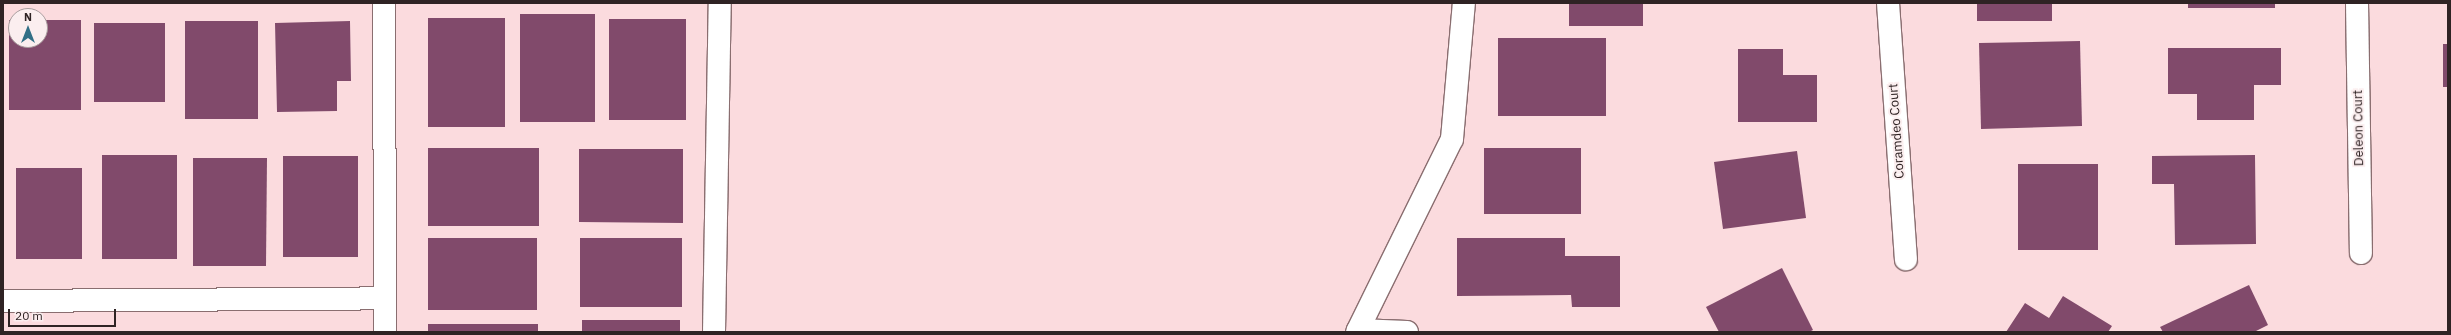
<!DOCTYPE html>
<html>
<head>
<meta charset="utf-8">
<style>
	body { margin:0 }
	#map { position:relative; width:2451px; height:335px; overflow:hidden; background:#fbdbde; font-family:"IBM Plex Sans",sans-serif }
	div>[style] { position:absolute }
	[style*='--x'] { left:calc(var(--x)*1px); top:calc(var(--y)*1px); width:calc(var(--w)*1px); rotate:calc(var(--a)*1deg) }
	.building>* { inset:0; background:#814a6b }
	.roads { filter:drop-shadow(1px 0 #8a6e70) drop-shadow(-1px 0 #8a6e70) drop-shadow(0 1px #8a6e70) drop-shadow(0 -1px #8a6e70) }
	.street>* { height:22px; margin:-11px; padding:0 11px; transform-origin:11px; border-radius:11px; background:#fff }
	span { translate:-50% -50%; white-space:nowrap; text-align:center; line-height:1.15; -webkit-text-stroke:4px #fbeeef; paint-order:stroke }
	.street-label { font-size:13px; color:#2f2324 }
	.frame { position:absolute; inset:0; border:4px solid #2f2324; pointer-events:none }
	.north { position:absolute; left:8px; top:8px; width:40px; height:40px; box-sizing:border-box; background:#fbeeef; border:1px solid #a99d9e; border-radius:50%; rotate:0deg; font-size:11px; font-weight:700; line-height:16px; text-align:center; color:#2f2324 }
	.north::after { content:''; display:block; margin:auto; width:14px; height:18px; background:#326f86; clip-path:polygon(50% 0,100% 100%,50% 72%,0 100%) }
	.scale { position:absolute; left:8px; top:309px; width:108px; height:18px; box-sizing:border-box; border:2px solid #2f2324; border-top:0; padding-left:5px; font-size:12px; line-height:14px; white-space:nowrap; color:#2f2324; -webkit-text-stroke:3px #fbeeef; paint-order:stroke }
</style>
</head>
<body>
<div id="map">
	<div class="building">
		<div style="clip-path:polygon(1569px 3px,1643px 3px,1643px 26px,1569px 26px)"></div>
		<div style="clip-path:polygon(1977px 3px,2052px 3px,2052px 21px,1977px 21px)"></div>
		<div style="clip-path:polygon(2188px 3px,2275px 3px,2275px 8px,2188px 8px)"></div>
		<div style="clip-path:polygon(520px 14px,595px 14px,595px 122px,520px 122px)"></div>
		<div style="clip-path:polygon(428px 18px,505px 18px,505px 127px,428px 127px)"></div>
		<div style="clip-path:polygon(609px 19px,686px 19px,686px 120px,609px 120px)"></div>
		<div style="clip-path:polygon(9px 20px,16px 20px,16px 40px,40px 40px,40px 20px,81px 20px,81px 110px,9px 110px)"></div>
		<div style="clip-path:polygon(185px 21px,258px 21px,258px 119px,185px 119px)"></div>
		<div style="clip-path:polygon(350px 21px,351px 81px,337px 81px,337px 111px,277px 112px,275px 23px)"></div>
		<div style="clip-path:polygon(94px 23px,165px 23px,165px 102px,94px 102px)"></div>
		<div style="clip-path:polygon(1498px 38px,1606px 38px,1606px 116px,1498px 116px)"></div>
		<div style="clip-path:polygon(2080px 41px,2082px 126px,1981px 129px,1979px 43px)"></div>
		<div style="clip-path:polygon(2443px 44px,2448px 44px,2448px 87px,2443px 87px)"></div>
		<div style="clip-path:polygon(2168px 48px,2281px 48px,2281px 85px,2254px 85px,2254px 120px,2197px 120px,2197px 94px,2168px 94px)"></div>
		<div style="clip-path:polygon(1738px 49px,1783px 49px,1783px 75px,1817px 75px,1817px 122px,1738px 122px)"></div>
		<div style="clip-path:polygon(428px 148px,539px 148px,539px 226px,428px 226px)"></div>
		<div style="clip-path:polygon(1484px 148px,1581px 148px,1581px 214px,1484px 214px)"></div>
		<div style="clip-path:polygon(579px 149px,683px 149px,683px 223px,579px 222px)"></div>
		<div style="clip-path:polygon(1797px 151px,1806px 218px,1723px 229px,1714px 162px)"></div>
		<div style="clip-path:polygon(102px 155px,177px 155px,177px 259px,102px 259px)"></div>
		<div style="clip-path:polygon(2255px 155px,2256px 244px,2175px 245px,2174px 184px,2152px 184px,2152px 156px)"></div>
		<div style="clip-path:polygon(283px 156px,358px 156px,358px 257px,283px 257px)"></div>
		<div style="clip-path:polygon(193px 158px,267px 158px,266px 266px,193px 266px)"></div>
		<div style="clip-path:polygon(2018px 164px,2098px 164px,2098px 250px,2018px 250px)"></div>
		<div style="clip-path:polygon(16px 168px,82px 168px,82px 259px,16px 259px)"></div>
		<div style="clip-path:polygon(428px 238px,537px 238px,537px 310px,428px 310px)"></div>
		<div style="clip-path:polygon(580px 238px,682px 238px,682px 307px,580px 307px)"></div>
		<div style="clip-path:polygon(1457px 238px,1565px 238px,1565px 256px,1620px 256px,1620px 307px,1572px 307px,1571px 295px,1457px 296px)"></div>
		<div style="clip-path:polygon(1782px 268px,1813px 330px,1809px 332px,1719px 332px,1706px 307px)"></div>
		<div style="clip-path:polygon(2249px 285px,2268px 325px,2254px 332px,2163px 332px,2160px 327px)"></div>
		<div style="clip-path:polygon(2063px 296px,2112px 326px,2108px 332px,2006px 332px,2025px 303px,2049px 318px)"></div>
		<div style="clip-path:polygon(582px 320px,680px 320px,680px 332px,582px 332px)"></div>
		<div style="clip-path:polygon(428px 324px,538px 324px,538px 332px,428px 332px)"></div>
	</div>
	<div class="roads">
		<div class="street">
			<div style="--x:384;--y:3;--w:329;--a:89.8"></div>
			<div style="--x:1888;--y:3;--w:257;--a:86"></div>
			<div style="--x:2357;--y:3;--w:250;--a:89.1"></div>
			<div style="--x:3;--y:301;--w:382;--a:-0.4"></div>
			<div style="--x:1358;--y:330;--w:49;--a:2.3"></div>
			<div style="--x:714;--y:332;--w:329;--a:-89"></div>
			<div style="--x:1357;--y:332;--w:215;--a:-63.8"></div>
			<div style="--x:1452;--y:139;--w:137;--a:-85"></div>
		</div>
	</div>
	<div class="street-label">
		<span style="left:2359px;top:128px;rotate:-91deg">Deleon Court</span>
		<span style="left:1897px;top:131px;rotate:-94deg">Coramdeo Court</span>
	</div>
	<div class="frame"></div>
	<div class="north">N</div>
	<div class="scale">20 m</div>
</div>
</body>
</html>
